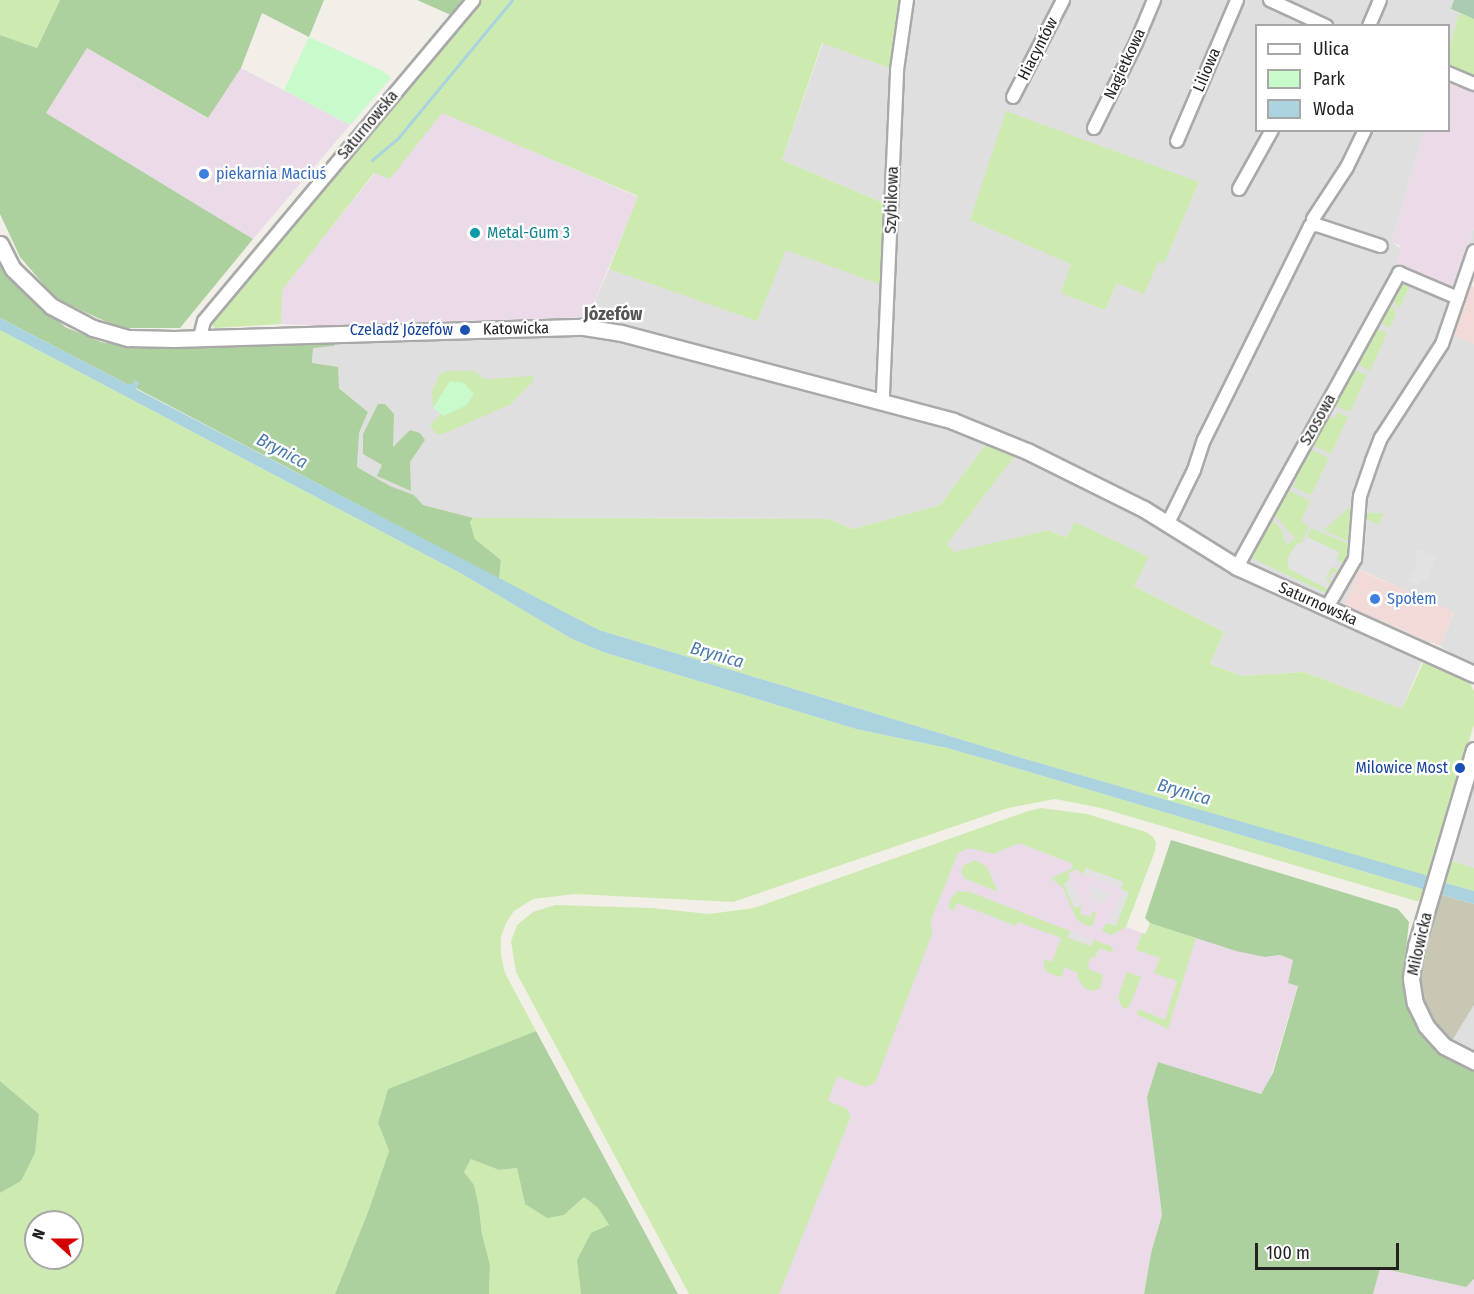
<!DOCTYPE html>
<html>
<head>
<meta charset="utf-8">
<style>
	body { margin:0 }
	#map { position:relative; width:1474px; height:1294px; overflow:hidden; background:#f2efe9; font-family:"Fira Sans Condensed",sans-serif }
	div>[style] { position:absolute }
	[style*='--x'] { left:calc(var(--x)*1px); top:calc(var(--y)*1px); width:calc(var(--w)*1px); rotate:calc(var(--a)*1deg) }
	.residential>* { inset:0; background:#e0dfdf }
	.commercial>* { inset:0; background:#f2dad9 }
	.industrial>* { inset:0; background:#ebdbe8 }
	.construction>* { inset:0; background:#c7c7b4 }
	.grass>* { inset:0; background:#cdebb0 }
	.forest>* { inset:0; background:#add19e }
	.cemetery>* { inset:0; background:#aacbaf }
	.park>* { inset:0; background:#c8facc }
	.parking>* { inset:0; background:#e2e2e2 }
	.water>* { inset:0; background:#aad3df }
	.stream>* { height:3px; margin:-1.5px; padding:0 1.5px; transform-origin:1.5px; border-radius:1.5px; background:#aad3df }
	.roads { filter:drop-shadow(2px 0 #a9a9a9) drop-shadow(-2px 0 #a9a9a9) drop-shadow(0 2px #a9a9a9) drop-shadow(0 -2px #a9a9a9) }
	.minor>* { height:12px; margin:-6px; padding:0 6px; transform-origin:6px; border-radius:6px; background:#fff }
	.tertiary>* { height:15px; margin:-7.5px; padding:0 7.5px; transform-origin:7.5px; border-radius:7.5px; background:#fff }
	.dots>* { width:16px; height:16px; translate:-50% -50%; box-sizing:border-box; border:3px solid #fff; border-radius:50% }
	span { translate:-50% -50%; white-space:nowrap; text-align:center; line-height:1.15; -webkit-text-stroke:4.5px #fff; paint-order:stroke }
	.street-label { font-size:16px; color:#222 }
	.shop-label { font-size:16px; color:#366cbe }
	.left { translate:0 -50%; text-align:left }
	.culture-label { font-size:16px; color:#0d838f }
	.transit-label { font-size:16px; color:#164399 }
	.right { translate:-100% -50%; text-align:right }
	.neighbourhood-label { font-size:18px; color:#555; font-weight:700 }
	.water-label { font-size:18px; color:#4a7aab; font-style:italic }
	.legend { position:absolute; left:1255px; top:24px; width:195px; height:108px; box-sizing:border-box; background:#fff; border:2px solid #a7a7a7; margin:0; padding:8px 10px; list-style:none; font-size:18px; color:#222 }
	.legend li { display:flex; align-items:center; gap:12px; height:30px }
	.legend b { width:30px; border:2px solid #a7a7a7 }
	.north { position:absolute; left:24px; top:1210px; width:60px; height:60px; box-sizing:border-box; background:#fff; border:2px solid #a7a7a7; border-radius:50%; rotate:291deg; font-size:16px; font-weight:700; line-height:24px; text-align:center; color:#222 }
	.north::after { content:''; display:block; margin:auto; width:21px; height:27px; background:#d40000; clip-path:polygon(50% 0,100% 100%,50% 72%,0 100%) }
	.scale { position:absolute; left:1255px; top:1243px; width:144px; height:27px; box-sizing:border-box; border:3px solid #222; border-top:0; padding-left:8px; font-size:18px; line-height:21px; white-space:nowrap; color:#222; -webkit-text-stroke:4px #fff; paint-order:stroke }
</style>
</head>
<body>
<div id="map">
	<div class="residential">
		<div style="clip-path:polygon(evenodd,913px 0,1454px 0,1451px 9px,1459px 13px,1449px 50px,1448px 26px,1256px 26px,1256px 130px,1424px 131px,1392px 242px,1453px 290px,1474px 228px,1474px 260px,1450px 333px,1474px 344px,1474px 669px,1440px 646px,1454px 613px,1361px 570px,1344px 605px,1430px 642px,1402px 709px,1304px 672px,1242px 676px,1210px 664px,1224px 632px,1134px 586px,1076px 523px,1066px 538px,1049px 530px,954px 553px,947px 544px,1016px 453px,987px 443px,940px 505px,853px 529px,828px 519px,468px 518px,423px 505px,414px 495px,390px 486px,357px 467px,359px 433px,368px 412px,312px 364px,313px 348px,334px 346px,335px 339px,584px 335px,588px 317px,609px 269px,757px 320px,785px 250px,886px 204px,782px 160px,823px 43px,892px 69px,903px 71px,913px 0,1199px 182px,1164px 262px,1158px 261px,1117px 283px,1105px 310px,1062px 293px,1071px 264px,1199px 182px)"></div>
		<div style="clip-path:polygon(1474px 772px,1474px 868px,1450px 860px)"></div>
		<div style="clip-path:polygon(1474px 1005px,1474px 1056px,1450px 1044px)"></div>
	</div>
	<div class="commercial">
		<div style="clip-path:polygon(1467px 284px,1474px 287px,1474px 344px,1450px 333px)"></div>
		<div style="clip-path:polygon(1359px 570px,1454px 612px,1440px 646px,1344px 605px)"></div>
	</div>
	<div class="industrial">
		<div style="clip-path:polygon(87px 48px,207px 118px,241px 68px,350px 125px,253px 239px,45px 113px)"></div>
		<div style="clip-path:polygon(1449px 77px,1474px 87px,1474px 228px,1453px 290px,1402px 270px,1397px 262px,1400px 246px,1392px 242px,1424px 131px,1448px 130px)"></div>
		<div style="clip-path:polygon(442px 112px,638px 197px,588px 317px,322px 326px,281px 324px,281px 290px,375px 173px,390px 178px)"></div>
		<div style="clip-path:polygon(1007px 827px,1138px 879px,1121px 925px,1145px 934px,1150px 923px,1265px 957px,1280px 955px,1293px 960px,1298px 985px,1270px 1079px,1261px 1094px,1158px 1062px,1147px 1097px,1162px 1215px,1151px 1253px,1144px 1294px,777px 1294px,822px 1105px,949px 849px)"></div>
		<div style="clip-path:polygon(1379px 1268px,1466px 1287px,1474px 1279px,1474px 1294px,1373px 1294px)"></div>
	</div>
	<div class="construction">
		<div style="clip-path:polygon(1439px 894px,1474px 904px,1474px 1005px,1450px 1044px,1424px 1013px,1416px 976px)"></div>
	</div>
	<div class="grass">
		<div style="clip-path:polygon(0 0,60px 0,37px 48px,0 35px)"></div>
		<div style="clip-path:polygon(467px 0,902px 0,892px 69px,822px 43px,782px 160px,886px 204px,882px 285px,786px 250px,757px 321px,609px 269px,638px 196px,442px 113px,390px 179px,374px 173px,282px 290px,281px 324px,215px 328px,212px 325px,213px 321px)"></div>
		<div style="clip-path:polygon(1459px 13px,1474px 19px,1474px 81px,1449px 71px,1449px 50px)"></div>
		<div style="clip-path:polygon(1006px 111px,1199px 182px,1164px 263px,1158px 262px,1144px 294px,1117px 283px,1105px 310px,1061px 293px,1071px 264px,970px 220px)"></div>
		<div style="clip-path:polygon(1403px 281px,1410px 285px,1398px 310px,1393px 298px)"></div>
		<div style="clip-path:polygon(1390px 303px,1396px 314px,1390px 328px,1382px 324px,1385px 318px,1383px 316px)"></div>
		<div style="clip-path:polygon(1375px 328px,1387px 333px,1370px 371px,1359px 365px,1362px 359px,1360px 358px)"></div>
		<div style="clip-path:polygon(evenodd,0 330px,462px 574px,572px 639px,603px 652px,856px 729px,947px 748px,989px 760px,1426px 890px,1422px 901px,1416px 901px,1101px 808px,1055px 799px,1008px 808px,733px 902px,575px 894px,533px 899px,514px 911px,506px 923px,501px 937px,501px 955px,505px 973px,536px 1031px,388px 1089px,378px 1123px,389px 1151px,368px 1212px,335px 1294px,0 1294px,0 1193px,21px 1181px,39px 1114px,0 1081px,0 330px,36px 1222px,72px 1222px,72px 1258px,36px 1258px,36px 1222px)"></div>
		<div style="clip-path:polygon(1353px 369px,1367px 375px,1350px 412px,1333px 405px)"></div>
		<div style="clip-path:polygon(446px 371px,474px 371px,484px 379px,533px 376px,534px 380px,511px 404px,443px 434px,436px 434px,430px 425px,441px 414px,444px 416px,450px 381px,433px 408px,432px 392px,439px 375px)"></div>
		<div style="clip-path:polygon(1337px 412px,1348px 417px,1331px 454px,1312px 445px,1328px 416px,1334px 419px)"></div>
		<div style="clip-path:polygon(987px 443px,1017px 453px,947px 544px,954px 552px,1049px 530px,1066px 538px,1075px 522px,1149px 557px,1134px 586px,1224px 632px,1210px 664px,1242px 676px,1304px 672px,1402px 709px,1424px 661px,1469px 682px,1474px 691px,1474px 724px,1430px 877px,1022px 758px,599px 630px,499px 579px,501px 560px,475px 539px,470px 522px,473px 518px,828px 519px,853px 529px,940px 505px)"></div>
		<div style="clip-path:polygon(1310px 449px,1329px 458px,1311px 495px,1293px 487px,1296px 481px,1294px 480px)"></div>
		<div style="clip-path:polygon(1288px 490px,1310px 501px,1301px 521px,1309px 526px,1301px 543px,1298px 543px,1330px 590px,1332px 586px,1326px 579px,1332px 567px,1342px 573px,1337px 579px,1339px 575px,1333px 572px,1328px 579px,1335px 584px,1330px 595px,1245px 555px,1270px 518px,1283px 531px,1283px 539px,1288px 544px,1295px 538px,1273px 513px)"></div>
		<div style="clip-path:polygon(1357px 501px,1354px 544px,1324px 530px)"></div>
		<div style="clip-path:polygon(1369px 513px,1384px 513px,1378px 525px,1361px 516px)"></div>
		<div style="clip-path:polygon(1311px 528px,1354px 546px,1346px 566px,1337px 559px,1339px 552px,1307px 537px)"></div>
		<div style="clip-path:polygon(1041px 808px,1087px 814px,1146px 832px,1153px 837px,1156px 843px,1155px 851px,1126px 927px,1112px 935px,1102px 931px,1106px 923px,1116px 926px,1128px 892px,1121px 889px,1123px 882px,1086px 868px,1083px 875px,1077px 869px,1068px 873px,1070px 880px,1064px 884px,1075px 907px,1082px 905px,1080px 914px,1090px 917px,1093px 911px,1096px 913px,1093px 924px,1089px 927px,1077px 920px,1063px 888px,1051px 878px,1073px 868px,1071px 863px,1019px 843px,993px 854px,970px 848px,958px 853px,931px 920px,932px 934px,875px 1083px,865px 1087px,837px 1076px,828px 1101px,846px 1108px,851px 1116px,779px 1294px,689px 1294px,516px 972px,511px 941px,517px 925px,533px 912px,555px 905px,652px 908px,709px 914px,754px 908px,1025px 812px)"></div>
		<div style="clip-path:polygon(975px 860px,987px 867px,998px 892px,964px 878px,961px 871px,964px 865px)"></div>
		<div style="clip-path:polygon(1450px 860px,1474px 868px,1474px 891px,1442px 882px)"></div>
		<div style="clip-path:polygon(958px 891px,970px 892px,1070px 931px,1068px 938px,1091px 946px,1094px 940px,1110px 946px,1114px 950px,1110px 952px,1099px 948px,1095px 958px,1091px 957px,1088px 965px,1090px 970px,1103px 975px,1100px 989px,1092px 991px,1084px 988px,1077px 977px,1078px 973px,1064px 967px,1063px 975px,1059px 977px,1045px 971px,1043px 959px,1052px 962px,1061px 938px,1018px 922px,1016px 926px,957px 903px,954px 910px,949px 909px,950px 899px)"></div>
		<div style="clip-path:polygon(1150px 923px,1196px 938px,1168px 1029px,1136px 1014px,1139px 1009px,1165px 1020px,1177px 981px,1154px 973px,1160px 958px,1136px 950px,1142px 933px,1146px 934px)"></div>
		<div style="clip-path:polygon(1127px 972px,1141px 977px,1130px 1005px,1125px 1009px,1121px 1006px,1118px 997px)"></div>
		<div style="clip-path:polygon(471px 1159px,499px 1170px,517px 1168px,525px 1204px,564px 1215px,584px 1197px,598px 1208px,609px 1225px,579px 1280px,581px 1294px,489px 1294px,490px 1265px,482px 1234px,479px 1208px,464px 1172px)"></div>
	</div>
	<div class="forest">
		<div style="clip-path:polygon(60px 0,324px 0,309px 37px,262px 13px,241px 68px,208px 118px,87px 48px,46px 113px,253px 239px,180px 328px,120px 328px,56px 299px,20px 257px,0 214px,0 35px,37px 48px)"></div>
		<div style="clip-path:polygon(417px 0,467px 0,453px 16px)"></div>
		<div style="clip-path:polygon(0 252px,32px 295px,65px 327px,101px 342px,121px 345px,335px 339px,334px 346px,313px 348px,312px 363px,338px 367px,339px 388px,368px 412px,359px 433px,357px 467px,390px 486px,414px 495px,423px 505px,473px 518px,470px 522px,475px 539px,501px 560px,499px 579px,136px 388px,139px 383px,135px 380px,133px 384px,127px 384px,0 318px)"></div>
		<div style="clip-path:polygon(378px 404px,385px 404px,394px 414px,393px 447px,410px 430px,420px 433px,425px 440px,410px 462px,411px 491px,377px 476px,382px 465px,363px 454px,363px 434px)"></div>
		<div style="clip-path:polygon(1171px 840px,1398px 909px,1409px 922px,1403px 977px,1409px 1011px,1425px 1036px,1450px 1059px,1474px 1068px,1474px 1279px,1466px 1287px,1380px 1268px,1373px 1294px,1144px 1294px,1151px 1253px,1162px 1215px,1147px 1097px,1158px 1062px,1261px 1094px,1273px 1073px,1298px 986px,1288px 983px,1293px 960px,1280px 955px,1265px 957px,1236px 951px,1150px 923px,1145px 918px)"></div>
		<div style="clip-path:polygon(536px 1031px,678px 1294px,581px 1294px,577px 1260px,591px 1233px,609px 1225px,598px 1208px,584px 1197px,564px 1215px,547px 1218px,525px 1204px,517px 1168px,499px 1170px,471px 1159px,464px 1172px,474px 1185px,479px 1208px,482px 1234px,490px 1265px,489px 1294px,335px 1294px,368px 1212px,389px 1151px,378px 1123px,388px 1089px)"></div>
		<div style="clip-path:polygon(0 1081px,39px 1114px,35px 1153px,21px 1181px,0 1193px)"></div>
	</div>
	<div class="cemetery">
		<div style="clip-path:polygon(1454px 0,1474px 0,1474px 19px,1451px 9px)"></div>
	</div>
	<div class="park">
		<div style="clip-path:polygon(309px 37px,383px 71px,391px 78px,350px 125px,284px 90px)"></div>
		<div style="clip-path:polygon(450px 381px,464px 383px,474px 394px,467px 405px,444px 416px,433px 408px)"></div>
	</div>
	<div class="parking">
		<div style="clip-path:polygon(1307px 537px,1339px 552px,1326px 579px,1332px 586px,1330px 590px,1289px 569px,1287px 560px,1294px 547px,1299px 543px,1304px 543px)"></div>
		<div style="clip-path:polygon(1415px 548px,1436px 556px,1427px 581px,1420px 579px,1417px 585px,1407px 581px,1416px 566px)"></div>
		<div style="clip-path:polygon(1258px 564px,1321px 594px,1318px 600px,1255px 570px)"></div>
		<div style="clip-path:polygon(1086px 868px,1123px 882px,1120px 889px,1083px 874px)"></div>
		<div style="clip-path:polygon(1070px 881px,1082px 905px,1074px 908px,1064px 884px)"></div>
		<div style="clip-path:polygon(1091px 886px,1109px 894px,1105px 905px,1091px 900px)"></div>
		<div style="clip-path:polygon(1122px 890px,1129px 892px,1116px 926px,1109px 924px)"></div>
		<div style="clip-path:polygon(1070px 931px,1094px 940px,1091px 946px,1068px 937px)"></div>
	</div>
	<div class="water">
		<div style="clip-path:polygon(0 318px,127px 384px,133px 384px,135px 380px,139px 383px,136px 389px,599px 630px,1022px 758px,1422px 874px,1430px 877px,1426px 890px,989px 760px,947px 748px,856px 729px,603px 652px,572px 639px,462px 574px,0 330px)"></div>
		<div style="clip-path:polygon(1442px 882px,1474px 891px,1474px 904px,1439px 894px)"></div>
	</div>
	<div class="stream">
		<div style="--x:372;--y:160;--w:34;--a:-40"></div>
		<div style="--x:398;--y:138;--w:179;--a:-50.4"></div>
	</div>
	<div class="roads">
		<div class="minor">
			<div style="--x:1270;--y:0;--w:62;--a:24.9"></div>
			<div style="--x:1369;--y:26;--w:28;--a:-67"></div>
			<div style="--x:1448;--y:73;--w:28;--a:23"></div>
			<div style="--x:1013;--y:97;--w:109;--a:-62.7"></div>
			<div style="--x:1094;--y:128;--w:95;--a:-63.7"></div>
			<div style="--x:1136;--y:43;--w:47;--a:-67.3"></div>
			<div style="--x:1177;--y:141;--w:153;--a:-66.9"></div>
			<div style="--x:1239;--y:189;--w:68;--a:-60.8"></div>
			<div style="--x:1313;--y:219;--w:62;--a:-56.8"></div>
			<div style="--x:1347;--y:167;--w:41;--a:-64.1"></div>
			<div style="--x:200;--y:337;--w:16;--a:-76"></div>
			<div style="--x:204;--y:321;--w:419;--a:-50"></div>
			<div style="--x:880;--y:401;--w:8;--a:-67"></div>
			<div style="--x:883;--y:394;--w:324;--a:-87.5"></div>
			<div style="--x:897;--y:70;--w:71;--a:-81.9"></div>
			<div style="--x:1168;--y:523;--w:59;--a:-63.9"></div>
			<div style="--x:1194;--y:470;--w:32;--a:-72"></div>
			<div style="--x:1204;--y:440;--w:239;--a:-63.6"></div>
			<div style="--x:1310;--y:226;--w:7;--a:-8"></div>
			<div style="--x:1317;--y:225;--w:67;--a:18.2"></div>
			<div style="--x:1237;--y:567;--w:336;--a:-61.1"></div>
			<div style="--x:1399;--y:273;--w:64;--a:23"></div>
			<div style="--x:1326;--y:609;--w:58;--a:-59.9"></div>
			<div style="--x:1355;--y:559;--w:63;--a:-85.5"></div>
			<div style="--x:1360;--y:496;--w:37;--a:-71"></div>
			<div style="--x:1372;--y:461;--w:25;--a:-69"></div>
			<div style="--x:1381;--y:438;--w:112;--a:-57"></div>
			<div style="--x:1442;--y:344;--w:98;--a:-71"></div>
		</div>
		<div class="tertiary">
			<div style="--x:0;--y:244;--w:28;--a:63"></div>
			<div style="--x:13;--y:269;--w:53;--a:44.2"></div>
			<div style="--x:51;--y:306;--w:47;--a:27.6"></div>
			<div style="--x:93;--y:328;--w:37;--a:16"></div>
			<div style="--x:129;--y:338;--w:45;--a:1.3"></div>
			<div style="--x:174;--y:339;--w:410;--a:-1.7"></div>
			<div style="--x:584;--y:327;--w:37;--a:9"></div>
			<div style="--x:621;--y:333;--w:343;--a:14.8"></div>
			<div style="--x:953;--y:421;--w:80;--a:22.1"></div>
			<div style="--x:1027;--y:451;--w:131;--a:26.4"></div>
			<div style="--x:1144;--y:509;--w:110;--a:31.9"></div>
			<div style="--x:1237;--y:567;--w:260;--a:24.3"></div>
			<div style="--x:1474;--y:750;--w:204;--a:106.5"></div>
			<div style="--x:1416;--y:946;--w:33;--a:99"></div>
			<div style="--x:1411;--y:979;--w:24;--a:81"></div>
			<div style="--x:1415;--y:1003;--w:25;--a:64"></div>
			<div style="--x:1426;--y:1026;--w:27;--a:48"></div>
			<div style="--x:1444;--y:1046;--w:34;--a:27"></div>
		</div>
	</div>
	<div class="dots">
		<div style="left:204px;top:174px;background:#3f7fe0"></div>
		<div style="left:475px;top:233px;background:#0f9aa8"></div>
		<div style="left:465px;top:330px;background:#1a4fb4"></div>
		<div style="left:1375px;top:599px;background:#3f7fe0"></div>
		<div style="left:1460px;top:768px;background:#1a4fb4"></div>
	</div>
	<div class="street-label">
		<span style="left:1038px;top:49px;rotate:-63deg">Hiacyntów</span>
		<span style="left:1125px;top:64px;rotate:-65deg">Nagietkowa</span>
		<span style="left:1207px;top:70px;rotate:-67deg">Liliowa</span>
		<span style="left:368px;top:125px;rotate:-50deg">Saturnowska</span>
		<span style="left:892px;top:200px;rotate:-88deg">Szybikowa</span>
		<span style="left:516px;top:329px;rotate:-1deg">Katowicka</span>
		<span style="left:1318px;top:420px;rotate:-61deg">Szosowa</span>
		<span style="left:1318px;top:604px;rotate:24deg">Saturnowska</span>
		<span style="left:1420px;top:944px;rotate:-77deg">Milowicka</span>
	</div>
	<div class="shop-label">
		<span class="left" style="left:216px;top:174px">piekarnia Maciuś</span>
		<span class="left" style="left:1387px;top:599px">Społem</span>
	</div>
	<div class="culture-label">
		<span class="left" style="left:487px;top:233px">Metal-Gum 3</span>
	</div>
	<div class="transit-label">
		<span class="right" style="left:453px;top:330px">Czeladź Józefów</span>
		<span class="right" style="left:1448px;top:768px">Milowice Most</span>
	</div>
	<div class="neighbourhood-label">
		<span style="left:613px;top:314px">Józefów</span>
	</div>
	<div class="water-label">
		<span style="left:282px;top:451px;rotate:28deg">Brynica</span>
		<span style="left:717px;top:655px;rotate:16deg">Brynica</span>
		<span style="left:1184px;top:792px;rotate:16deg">Brynica</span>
	</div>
	<ul class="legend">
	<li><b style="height:8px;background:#fff"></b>Ulica</li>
	<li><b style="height:16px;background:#c8facc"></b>Park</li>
	<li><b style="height:16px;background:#aad3df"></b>Woda</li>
	</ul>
	<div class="north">N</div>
	<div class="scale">100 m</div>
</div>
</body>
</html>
